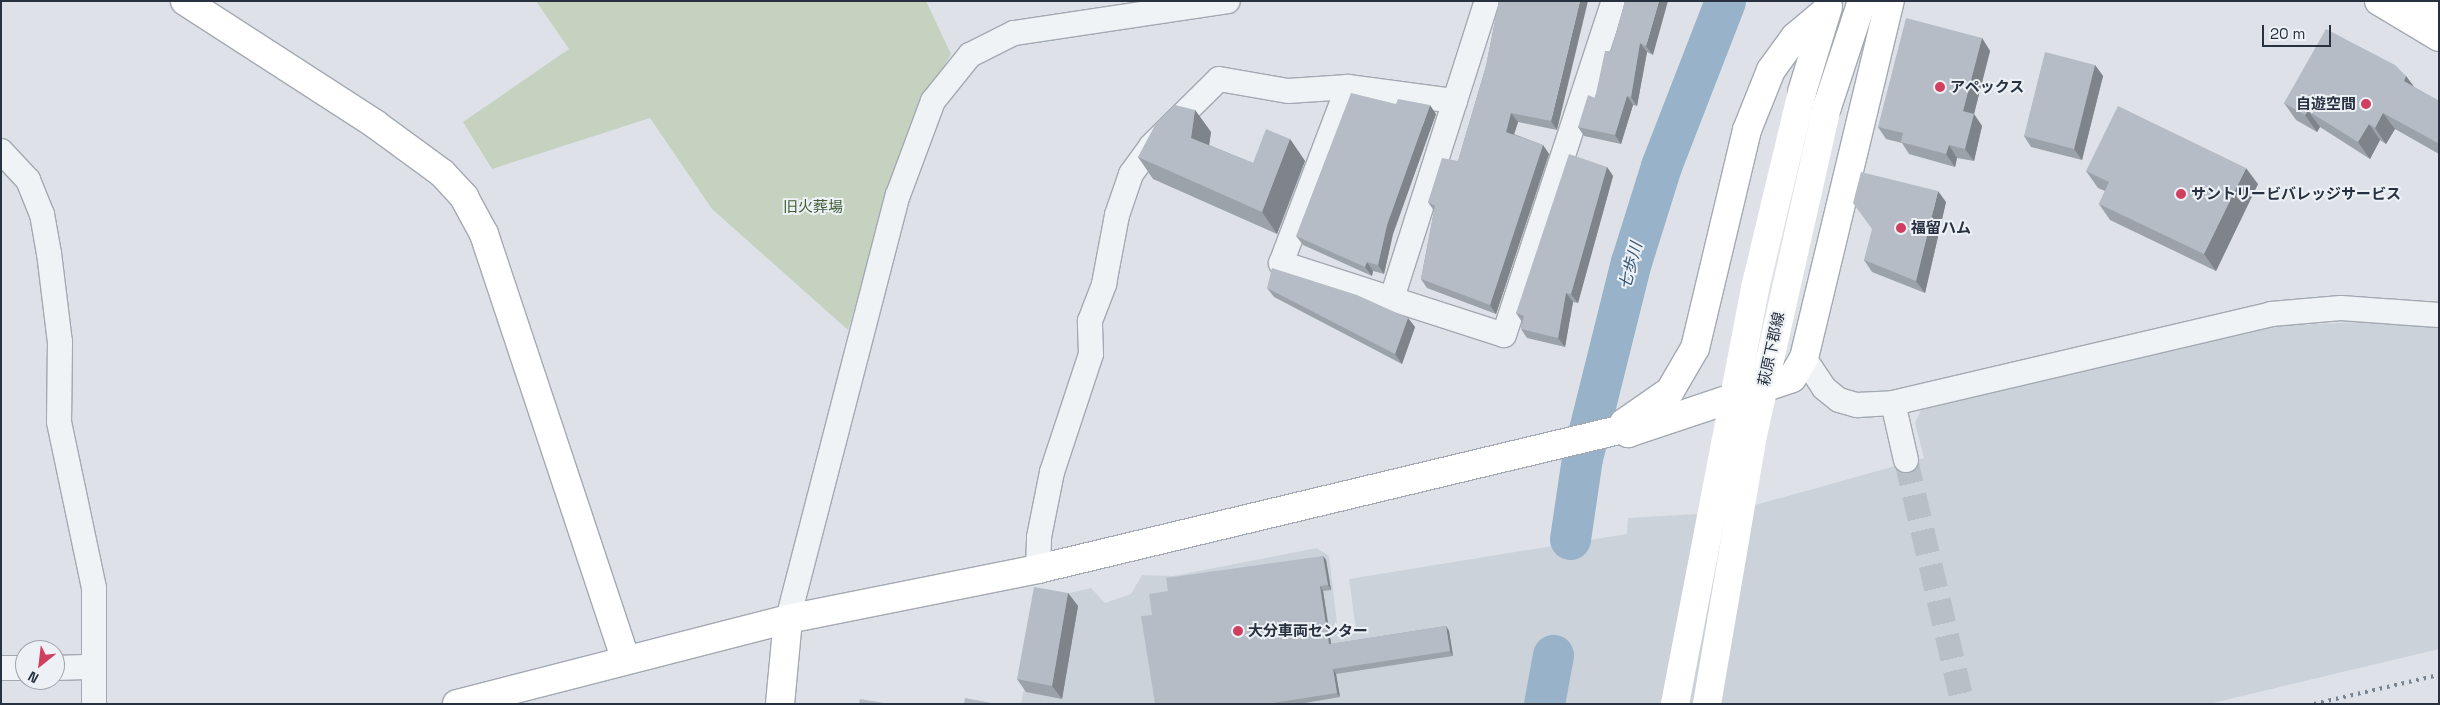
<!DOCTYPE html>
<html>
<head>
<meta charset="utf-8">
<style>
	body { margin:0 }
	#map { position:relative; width:2440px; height:705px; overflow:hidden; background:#dee2e8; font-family:"Space Grotesk","Noto Sans JP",sans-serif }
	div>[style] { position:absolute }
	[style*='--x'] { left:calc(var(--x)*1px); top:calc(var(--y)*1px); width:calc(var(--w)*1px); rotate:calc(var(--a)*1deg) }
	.built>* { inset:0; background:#ccd2da }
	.green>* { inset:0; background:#c5d2bf }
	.river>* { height:41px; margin:-20.5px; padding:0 20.5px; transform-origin:20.5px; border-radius:20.5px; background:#98b3c9 }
	.street-tunnel>* { height:24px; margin-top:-12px; transform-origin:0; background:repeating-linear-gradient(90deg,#b9bfc6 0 24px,transparent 0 36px) }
	.roads { filter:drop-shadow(1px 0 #a3a9b2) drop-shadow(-1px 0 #a3a9b2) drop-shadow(0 1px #a3a9b2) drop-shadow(0 -1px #a3a9b2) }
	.street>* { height:24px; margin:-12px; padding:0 12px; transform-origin:12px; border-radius:12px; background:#f0f3f6 }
	.secondary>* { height:28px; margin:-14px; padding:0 14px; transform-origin:14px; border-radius:14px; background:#fff }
	.primary>* { height:28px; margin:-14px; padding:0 14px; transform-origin:14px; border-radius:14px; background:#fff }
	.rail>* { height:4px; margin-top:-2px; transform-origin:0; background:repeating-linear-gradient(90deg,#778392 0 2.5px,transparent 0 7.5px) }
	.secondary-bridge>* { height:28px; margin:-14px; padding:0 14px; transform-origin:14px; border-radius:14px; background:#fff }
	.wall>* { inset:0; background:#9ca2a9 }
	.shaded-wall>* { inset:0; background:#7f848a }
	.building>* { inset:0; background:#b5bcc5 }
	.dots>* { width:14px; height:14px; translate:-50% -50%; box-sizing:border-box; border:2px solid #edf1f5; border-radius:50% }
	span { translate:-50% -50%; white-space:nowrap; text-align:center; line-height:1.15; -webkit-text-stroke:4px #edf1f5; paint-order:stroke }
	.poi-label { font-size:15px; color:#27313f; font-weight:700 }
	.left { translate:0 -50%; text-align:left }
	.right { translate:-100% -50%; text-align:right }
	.park-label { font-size:15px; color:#3e5b34 }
	.street-label { font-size:15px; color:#27313f }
	.water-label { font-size:16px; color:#305373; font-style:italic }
	.frame { position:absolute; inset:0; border:2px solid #27313f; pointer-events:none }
	.north { position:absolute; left:15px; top:640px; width:50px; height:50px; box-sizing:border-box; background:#edf1f5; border:1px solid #9ea4ac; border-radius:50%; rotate:209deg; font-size:14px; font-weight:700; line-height:20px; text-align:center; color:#27313f }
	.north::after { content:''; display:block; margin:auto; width:18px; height:22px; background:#d03f60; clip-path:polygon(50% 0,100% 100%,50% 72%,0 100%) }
	.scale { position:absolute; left:2262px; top:25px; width:69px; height:22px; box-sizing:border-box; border:2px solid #27313f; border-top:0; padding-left:6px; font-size:15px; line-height:18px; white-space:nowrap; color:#27313f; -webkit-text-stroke:4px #edf1f5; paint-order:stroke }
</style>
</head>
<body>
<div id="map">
	<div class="built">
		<div style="clip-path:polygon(2377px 321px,2439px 325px,2439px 649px,2209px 704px,1021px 704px,1040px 600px,1091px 588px,1105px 603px,1131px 594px,1142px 575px,1173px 576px,1317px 548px,1329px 556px,1338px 631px,1356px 629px,1349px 579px,1627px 534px,1628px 518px,1730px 512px,1924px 458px,1915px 423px,1921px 410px,2277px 326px)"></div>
	</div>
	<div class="green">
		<div style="clip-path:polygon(536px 1px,926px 1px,951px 54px,910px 127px,848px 330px,712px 209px,650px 118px,492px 169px,463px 122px,569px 49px)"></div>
	</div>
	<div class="river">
		<div style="--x:1570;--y:539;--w:82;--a:-81.6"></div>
		<div style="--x:1582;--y:458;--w:202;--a:-76"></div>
		<div style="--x:1631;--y:262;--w:101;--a:-72.6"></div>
		<div style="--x:1661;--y:166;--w:177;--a:-68.8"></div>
		<div style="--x:1544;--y:704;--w:50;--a:-79.6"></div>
	</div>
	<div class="street-tunnel">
		<div style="--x:1906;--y:460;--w:251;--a:76.9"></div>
	</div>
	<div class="roads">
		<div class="street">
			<div style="--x:1348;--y:87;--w:188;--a:110.8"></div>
			<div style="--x:1281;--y:263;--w:234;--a:17.9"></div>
			<div style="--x:1504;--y:335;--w:352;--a:-71.8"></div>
			<div style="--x:1;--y:151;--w:40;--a:47"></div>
			<div style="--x:28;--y:180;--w:37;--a:68"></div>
			<div style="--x:42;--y:214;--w:40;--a:80"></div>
			<div style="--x:49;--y:253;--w:90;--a:83"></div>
			<div style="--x:60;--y:342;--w:80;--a:90.7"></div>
			<div style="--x:59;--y:422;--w:170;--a:78.1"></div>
			<div style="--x:94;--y:588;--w:116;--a:90"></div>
			<div style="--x:1392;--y:298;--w:312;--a:-72.3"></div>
			<div style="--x:1804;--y:358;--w:36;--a:56"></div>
			<div style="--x:1824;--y:388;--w:19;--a:39"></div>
			<div style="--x:1839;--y:400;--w:19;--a:16"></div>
			<div style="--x:1857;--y:405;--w:36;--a:-3"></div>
			<div style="--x:1906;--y:460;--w:58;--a:-102.8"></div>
			<div style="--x:1893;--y:403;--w:388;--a:-13.2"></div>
			<div style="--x:2271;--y:314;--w:70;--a:-4.9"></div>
			<div style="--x:2341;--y:308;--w:98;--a:4.1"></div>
			<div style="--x:1038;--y:569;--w:32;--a:-88"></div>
			<div style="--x:1039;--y:537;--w:66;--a:-78.7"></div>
			<div style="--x:1052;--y:472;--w:124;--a:-71.7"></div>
			<div style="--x:1091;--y:354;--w:33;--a:-92"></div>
			<div style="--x:1090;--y:321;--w:40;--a:-69"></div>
			<div style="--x:1104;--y:284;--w:70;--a:-79.3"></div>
			<div style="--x:1117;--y:215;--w:43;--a:-71.1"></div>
			<div style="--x:1131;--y:174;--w:34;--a:-54"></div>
			<div style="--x:1151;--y:146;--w:95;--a:-44.6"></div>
			<div style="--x:1219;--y:79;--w:70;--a:9.9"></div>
			<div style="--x:1288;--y:91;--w:60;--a:-3.8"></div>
			<div style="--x:1348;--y:87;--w:108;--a:7.5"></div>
			<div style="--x:788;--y:619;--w:438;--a:-75.5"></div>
			<div style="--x:898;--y:195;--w:100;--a:-69.6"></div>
			<div style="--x:933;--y:101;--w:59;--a:-51.2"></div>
			<div style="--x:970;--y:55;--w:49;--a:-26.6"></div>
			<div style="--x:1014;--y:33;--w:216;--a:-8.5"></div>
			<div style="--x:1;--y:668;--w:24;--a:0"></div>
			<div style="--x:55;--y:668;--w:38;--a:-2"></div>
		</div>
		<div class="secondary">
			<div style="--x:185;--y:1;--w:226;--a:32.9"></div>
			<div style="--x:375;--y:124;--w:83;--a:36.2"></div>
			<div style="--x:442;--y:173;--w:33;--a:47"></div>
			<div style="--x:464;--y:197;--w:42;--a:61.6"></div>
			<div style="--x:484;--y:234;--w:448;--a:71.6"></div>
			<div style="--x:1826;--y:11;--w:40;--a:140"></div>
			<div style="--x:1795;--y:37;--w:41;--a:126"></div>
			<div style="--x:1771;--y:70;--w:65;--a:111.8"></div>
			<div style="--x:1747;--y:130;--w:224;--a:103.4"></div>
			<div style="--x:1695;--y:348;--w:50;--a:120.2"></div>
			<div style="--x:1670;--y:391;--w:56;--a:145.2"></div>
			<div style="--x:1624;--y:423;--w:11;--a:68"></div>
			<div style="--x:1628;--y:433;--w:173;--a:-18.5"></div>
			<div style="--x:1792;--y:378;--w:23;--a:-59"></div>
			<div style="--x:1804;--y:358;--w:367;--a:-76.5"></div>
			<div style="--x:1802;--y:92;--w:89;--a:-73"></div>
			<div style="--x:1827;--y:107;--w:112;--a:-71.7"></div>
			<div style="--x:457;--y:704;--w:342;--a:-14.4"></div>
			<div style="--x:788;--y:619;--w:255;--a:-11.3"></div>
			<div style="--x:1038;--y:569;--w:606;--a:-13.46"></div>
			<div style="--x:780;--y:704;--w:85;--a:-84.6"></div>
		</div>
		<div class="primary">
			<div style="--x:2379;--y:1;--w:70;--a:31"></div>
			<div style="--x:2420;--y:1;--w:22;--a:32"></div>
		</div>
	</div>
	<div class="rail">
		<div style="--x:2314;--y:704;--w:128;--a:-13.1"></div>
	</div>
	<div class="secondary-bridge">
		<div style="--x:1675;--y:704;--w:424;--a:-79.1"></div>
		<div style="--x:1755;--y:288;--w:202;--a:-76.5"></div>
		<div style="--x:1707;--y:704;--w:273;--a:-80.3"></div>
		<div style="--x:1753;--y:435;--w:336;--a:-77.3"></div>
	</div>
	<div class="wall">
		<div style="clip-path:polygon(1499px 1px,1557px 130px,1518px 122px,1514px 134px,1543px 145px,1549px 154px,1496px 314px,1427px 288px,1421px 279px,1434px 211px,1428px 202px,1458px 161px,1486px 66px)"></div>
		<div style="clip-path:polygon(1625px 1px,1653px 55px,1647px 52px,1637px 106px,1633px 105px,1621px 144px,1584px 136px,1578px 127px,1595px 98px,1611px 51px)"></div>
		<div style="clip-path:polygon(1982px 38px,1990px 51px,1974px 114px,1982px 126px,1974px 161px,1957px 158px,1955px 167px,1909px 154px,1902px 143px,1886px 139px,1878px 127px)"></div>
		<div style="clip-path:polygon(2095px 65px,2103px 76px,2082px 160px,2031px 147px,2024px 136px)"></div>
		<div style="clip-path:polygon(2406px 76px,2414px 87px,2439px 101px,2439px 154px,2395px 129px,2386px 144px,2380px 140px,2370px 159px,2320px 127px,2317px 132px,2296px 120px,2284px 103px)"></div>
		<div style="clip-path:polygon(1195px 110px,1211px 132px,1209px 145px,1253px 163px,1290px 139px,1305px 161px,1277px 234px,1153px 179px,1138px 157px)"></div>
		<div style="clip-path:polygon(1436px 114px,1393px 234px,1384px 274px,1373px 271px,1372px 276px,1303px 245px,1296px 236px)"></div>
		<div style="clip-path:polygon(1607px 167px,1613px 176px,1578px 303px,1573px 302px,1565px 347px,1527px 338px,1521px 329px,1522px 322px,1516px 313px)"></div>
		<div style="clip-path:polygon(2086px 171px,2258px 184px,2216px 271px,2110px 220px,2099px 204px,2105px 191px,2098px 188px)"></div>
		<div style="clip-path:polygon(1946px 202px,1925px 293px,1872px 272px,1864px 260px)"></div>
		<div style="clip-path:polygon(1267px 288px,1408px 318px,1415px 327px,1402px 364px,1274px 297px)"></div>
		<div style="clip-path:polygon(1323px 556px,1326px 560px,1331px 590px,1323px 591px,1331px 644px,1446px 626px,1449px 631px,1453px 656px,1336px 674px,1340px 697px,1299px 704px,1155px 704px,1152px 615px)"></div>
		<div style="clip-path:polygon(1068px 593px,1078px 606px,1062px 699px,1026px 692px,1017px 679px)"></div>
	</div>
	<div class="shaded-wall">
		<div style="clip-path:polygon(1580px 1px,1588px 1px,1557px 130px,1551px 121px)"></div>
		<div style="clip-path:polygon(1659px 1px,1668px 1px,1653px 55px,1646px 46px)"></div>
		<div style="clip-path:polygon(1982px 38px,1990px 51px,1974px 114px,1982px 126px,1974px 161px,1965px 149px,1963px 111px)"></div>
		<div style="clip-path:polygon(1640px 43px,1647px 52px,1637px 106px,1631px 97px)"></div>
		<div style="clip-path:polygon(2095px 65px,2103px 76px,2082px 160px,2074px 149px)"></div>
		<div style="clip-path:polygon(2406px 76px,2418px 92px,2404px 81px)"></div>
		<div style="clip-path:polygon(1627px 96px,1633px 105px,1621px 144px,1615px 135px)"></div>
		<div style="clip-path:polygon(1430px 105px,1436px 114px,1393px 234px,1384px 274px,1378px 265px,1387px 225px)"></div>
		<div style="clip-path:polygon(1195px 110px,1211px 132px,1207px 160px,1191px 138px)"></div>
		<div style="clip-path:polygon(2308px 111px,2320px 127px,2317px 132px,2305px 115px)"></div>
		<div style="clip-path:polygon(1511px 113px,1518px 122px,1512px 141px,1506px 132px)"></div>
		<div style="clip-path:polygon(2383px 113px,2395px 129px,2386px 144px,2375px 128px)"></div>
		<div style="clip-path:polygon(2369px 124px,2380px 140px,2370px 159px,2358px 142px)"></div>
		<div style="clip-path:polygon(1290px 139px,1305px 161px,1277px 234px,1262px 212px)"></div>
		<div style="clip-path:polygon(1543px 145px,1549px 154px,1496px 314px,1490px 305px)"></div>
		<div style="clip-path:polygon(1949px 145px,1957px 158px,1955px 167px,1946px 154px)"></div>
		<div style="clip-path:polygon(1607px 167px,1613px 176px,1578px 303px,1571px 294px)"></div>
		<div style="clip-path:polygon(2246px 168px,2258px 184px,2216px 271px,2204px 254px)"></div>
		<div style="clip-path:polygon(1938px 191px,1946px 202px,1925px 293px,1916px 281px)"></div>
		<div style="clip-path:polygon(1367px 262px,1373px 271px,1372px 276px,1365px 267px)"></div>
		<div style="clip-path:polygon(1566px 293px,1573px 302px,1565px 347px,1558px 338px)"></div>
		<div style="clip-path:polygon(1408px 318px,1415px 327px,1402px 364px,1395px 354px)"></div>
		<div style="clip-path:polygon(1323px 556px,1326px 560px,1331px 590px,1328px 585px)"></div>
		<div style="clip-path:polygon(1320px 586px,1323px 591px,1332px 649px,1329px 644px)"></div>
		<div style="clip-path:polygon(1068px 593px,1078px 606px,1062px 699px,1052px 686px)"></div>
		<div style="clip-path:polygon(1446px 626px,1449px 631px,1453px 656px,1450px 651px)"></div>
		<div style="clip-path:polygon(1333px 669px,1336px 674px,1340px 697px,1337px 693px)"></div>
	</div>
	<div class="building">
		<div style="clip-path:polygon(1499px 1px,1580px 1px,1551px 121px,1511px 113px,1506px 132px,1543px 145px,1490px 305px,1421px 279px,1435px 206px,1428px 202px,1442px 158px,1458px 161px,1486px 66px)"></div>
		<div style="clip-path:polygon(1625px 1px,1659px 1px,1646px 46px,1640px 43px,1631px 97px,1627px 96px,1615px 135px,1578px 127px,1588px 95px,1595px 98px,1605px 51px,1611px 51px)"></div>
		<div style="clip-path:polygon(1906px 18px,1982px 38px,1963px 111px,1974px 114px,1965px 149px,1949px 145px,1946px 154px,1901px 142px,1903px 133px,1878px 127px)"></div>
		<div style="clip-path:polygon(2326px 29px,2395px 65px,2406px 76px,2404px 81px,2439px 101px,2439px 141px,2438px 143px,2383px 113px,2375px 128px,2369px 124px,2358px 142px,2308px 111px,2305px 115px,2284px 103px)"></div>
		<div style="clip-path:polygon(2045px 52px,2095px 65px,2074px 149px,2024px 136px)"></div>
		<div style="clip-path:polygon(1351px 93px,1396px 104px,1398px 99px,1430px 105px,1387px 225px,1378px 265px,1367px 262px,1365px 267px,1296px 236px)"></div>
		<div style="clip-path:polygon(1175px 105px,1195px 110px,1191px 138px,1253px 163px,1266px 129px,1290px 139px,1262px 212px,1138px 157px,1155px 125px)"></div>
		<div style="clip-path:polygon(2118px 106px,2246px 168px,2204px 254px,2099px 204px,2109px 182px,2086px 171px)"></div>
		<div style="clip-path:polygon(1569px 154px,1607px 167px,1571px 294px,1566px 293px,1558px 338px,1521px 329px,1524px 316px,1516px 313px)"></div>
		<div style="clip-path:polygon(1861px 172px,1938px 191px,1916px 281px,1864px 260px,1872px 229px,1853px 203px)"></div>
		<div style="clip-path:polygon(1272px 268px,1357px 295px,1408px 318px,1395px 354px,1267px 288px)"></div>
		<div style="clip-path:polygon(1323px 556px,1328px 585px,1320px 586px,1329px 644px,1446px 626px,1450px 651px,1333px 669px,1337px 693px,1267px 704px,1155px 704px,1141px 616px,1152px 615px,1149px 594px,1168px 591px,1166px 578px)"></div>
		<div style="clip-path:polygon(1034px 587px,1068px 593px,1052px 686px,1017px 679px)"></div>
		<div style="clip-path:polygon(965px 698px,997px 704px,964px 704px)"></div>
		<div style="clip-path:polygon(860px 699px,890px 704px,859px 704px)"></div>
	</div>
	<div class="dots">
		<div style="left:1940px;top:87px;background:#d03f60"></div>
		<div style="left:2366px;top:104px;background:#d03f60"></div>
		<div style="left:2181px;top:194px;background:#d03f60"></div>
		<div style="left:1901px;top:228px;background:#d03f60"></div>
		<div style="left:1238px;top:631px;background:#d03f60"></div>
	</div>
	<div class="poi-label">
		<span class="left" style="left:1950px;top:87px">アペックス</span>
		<span class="right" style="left:2356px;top:104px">自遊空間</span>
		<span class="left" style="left:2191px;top:194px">サントリービバレッジサービス</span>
		<span class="left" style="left:1911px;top:228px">福留ハム</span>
		<span class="left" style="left:1248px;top:631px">大分車両センター</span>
	</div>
	<div class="park-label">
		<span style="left:813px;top:207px">旧火葬場</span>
	</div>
	<div class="street-label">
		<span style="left:1771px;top:349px;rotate:-78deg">萩原下郡線</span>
	</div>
	<div class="water-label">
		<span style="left:1631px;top:266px;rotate:-75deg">七歩川</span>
	</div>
	<div class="frame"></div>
	<div class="north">N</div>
	<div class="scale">20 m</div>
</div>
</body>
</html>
